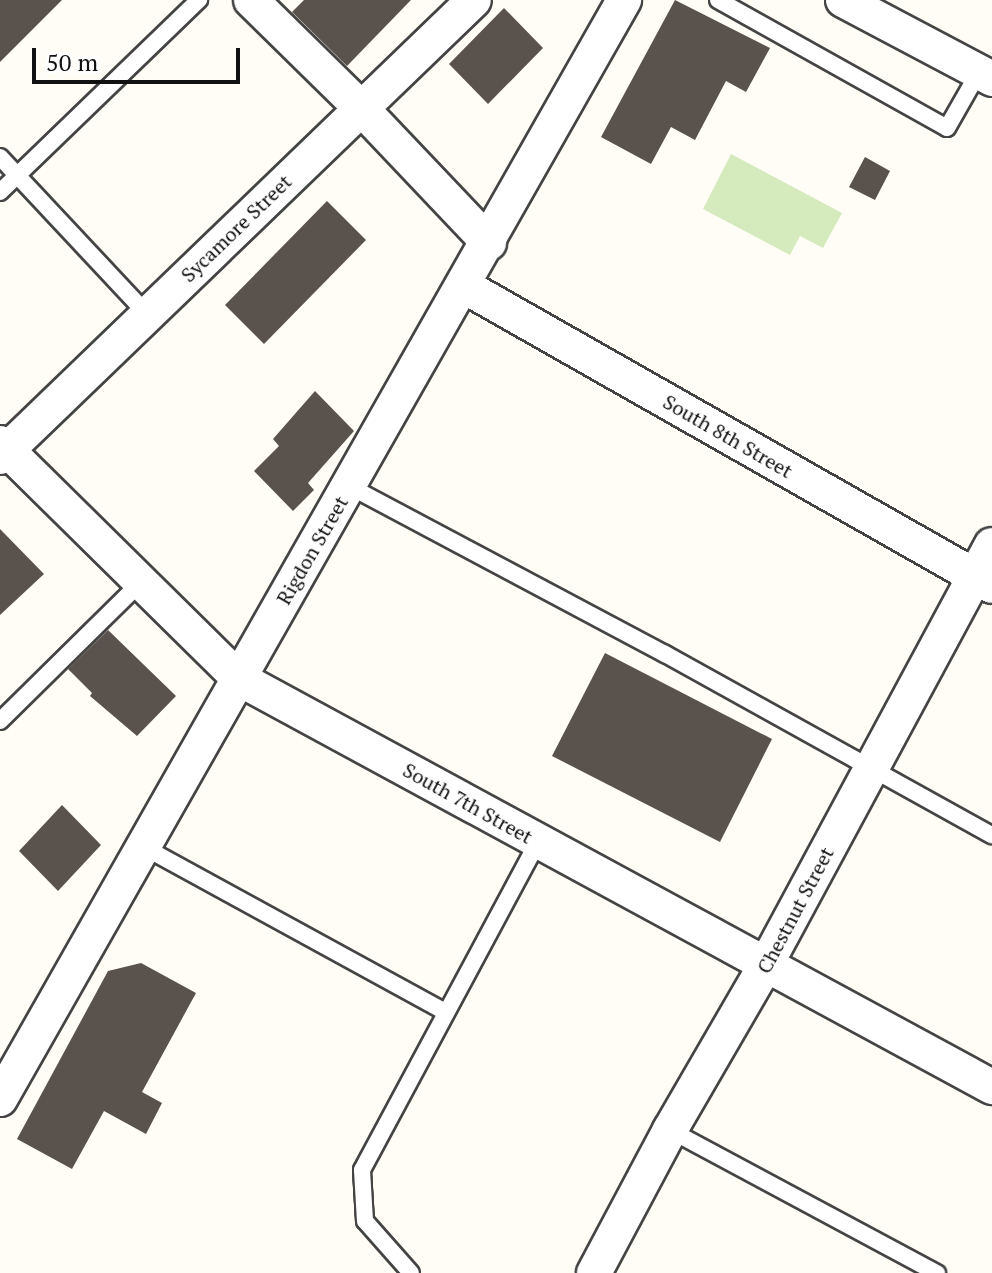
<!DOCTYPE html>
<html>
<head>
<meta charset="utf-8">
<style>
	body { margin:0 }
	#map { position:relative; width:992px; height:1273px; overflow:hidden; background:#fffdf5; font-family:"PT Serif",serif }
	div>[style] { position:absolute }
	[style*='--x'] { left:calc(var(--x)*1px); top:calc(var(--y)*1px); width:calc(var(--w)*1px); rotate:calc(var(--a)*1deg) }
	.green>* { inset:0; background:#d5ebbd }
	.building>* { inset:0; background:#5a524d }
	.roads { filter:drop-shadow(2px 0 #444) drop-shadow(-2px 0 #444) drop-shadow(0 2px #444) drop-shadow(0 -2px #444) }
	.service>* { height:16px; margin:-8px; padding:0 8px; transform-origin:8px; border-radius:8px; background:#fff }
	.minor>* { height:34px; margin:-17px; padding:0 17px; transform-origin:17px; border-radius:17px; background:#fff }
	span { translate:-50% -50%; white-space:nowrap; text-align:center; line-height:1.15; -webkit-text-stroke:8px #fff; paint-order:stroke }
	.street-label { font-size:20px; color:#111 }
	.scale { position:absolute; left:32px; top:48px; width:208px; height:36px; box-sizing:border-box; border:4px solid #111; border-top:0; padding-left:10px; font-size:24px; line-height:28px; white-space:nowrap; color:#111; -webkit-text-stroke:6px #fff; paint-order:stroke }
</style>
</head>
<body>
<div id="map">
	<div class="green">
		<div style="clip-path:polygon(731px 154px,842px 213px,823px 248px,800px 236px,790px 255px,703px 209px)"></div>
	</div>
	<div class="building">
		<div style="clip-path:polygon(0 0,62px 0,0 62px)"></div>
		<div style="clip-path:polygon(304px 0,411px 0,347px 66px,292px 12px)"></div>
		<div style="clip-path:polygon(675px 0,770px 48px,746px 92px,726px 81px,695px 140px,671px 127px,651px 164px,601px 137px)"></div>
		<div style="clip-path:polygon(504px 8px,543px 48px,488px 104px,449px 64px)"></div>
		<div style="clip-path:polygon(865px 157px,890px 171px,875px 200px,849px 187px)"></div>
		<div style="clip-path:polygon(327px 201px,366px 240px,264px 344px,225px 305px)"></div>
		<div style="clip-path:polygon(315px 391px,354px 431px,308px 483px,314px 490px,293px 511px,254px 471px,279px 446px,273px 439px)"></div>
		<div style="clip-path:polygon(0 529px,44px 574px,0 615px)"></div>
		<div style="clip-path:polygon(108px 630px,176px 696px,137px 736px,90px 696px,92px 693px,68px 669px)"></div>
		<div style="clip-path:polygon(605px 653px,772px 739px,720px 842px,552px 756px)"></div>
		<div style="clip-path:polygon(62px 805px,101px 845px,58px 891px,19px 851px)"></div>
		<div style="clip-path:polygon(141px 963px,196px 993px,142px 1092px,162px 1103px,146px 1134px,104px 1111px,72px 1169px,17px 1139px,108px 971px)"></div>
	</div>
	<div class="roads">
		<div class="service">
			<div style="--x:718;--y:0;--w:262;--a:29.2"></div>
			<div style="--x:947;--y:128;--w:64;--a:-60.3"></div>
			<div style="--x:0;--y:157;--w:215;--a:46.9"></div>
			<div style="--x:0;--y:192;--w:277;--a:-44"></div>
			<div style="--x:349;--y:486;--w:358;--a:28"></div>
			<div style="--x:665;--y:654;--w:374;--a:29"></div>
			<div style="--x:0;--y:721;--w:198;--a:-44.6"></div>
			<div style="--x:144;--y:847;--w:344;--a:28.7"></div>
			<div style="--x:670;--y:1130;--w:303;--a:28.2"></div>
			<div style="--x:411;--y:1273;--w:69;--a:-131.5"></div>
			<div style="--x:365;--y:1221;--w:51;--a:-93.4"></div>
			<div style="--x:362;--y:1170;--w:372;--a:-61.8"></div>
		</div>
		<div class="minor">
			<div style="--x:251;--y:0;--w:154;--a:44.5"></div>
			<div style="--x:361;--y:108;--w:186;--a:46.5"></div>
			<div style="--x:843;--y:0;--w:169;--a:27.9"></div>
			<div style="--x:464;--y:286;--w:607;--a:29.6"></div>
			<div style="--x:0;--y:443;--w:334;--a:44.6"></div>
			<div style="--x:238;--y:678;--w:858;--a:28.48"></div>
			<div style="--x:0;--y:457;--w:658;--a:-43.95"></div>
			<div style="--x:0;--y:1099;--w:1264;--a:-60.41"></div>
			<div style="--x:594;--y:1273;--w:162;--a:-62"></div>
			<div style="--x:670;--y:1130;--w:190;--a:-59.9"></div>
			<div style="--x:765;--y:966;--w:478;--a:-61.7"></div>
		</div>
	</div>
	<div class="street-label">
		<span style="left:236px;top:228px;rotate:-44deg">Sycamore Street</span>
		<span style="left:728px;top:436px;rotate:30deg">South 8th Street</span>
		<span style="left:312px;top:550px;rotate:-60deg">Rigdon Street</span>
		<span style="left:468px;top:803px;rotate:29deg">South 7th Street</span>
		<span style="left:795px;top:910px;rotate:-62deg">Chestnut Street</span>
	</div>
	<div class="scale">50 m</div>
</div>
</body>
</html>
